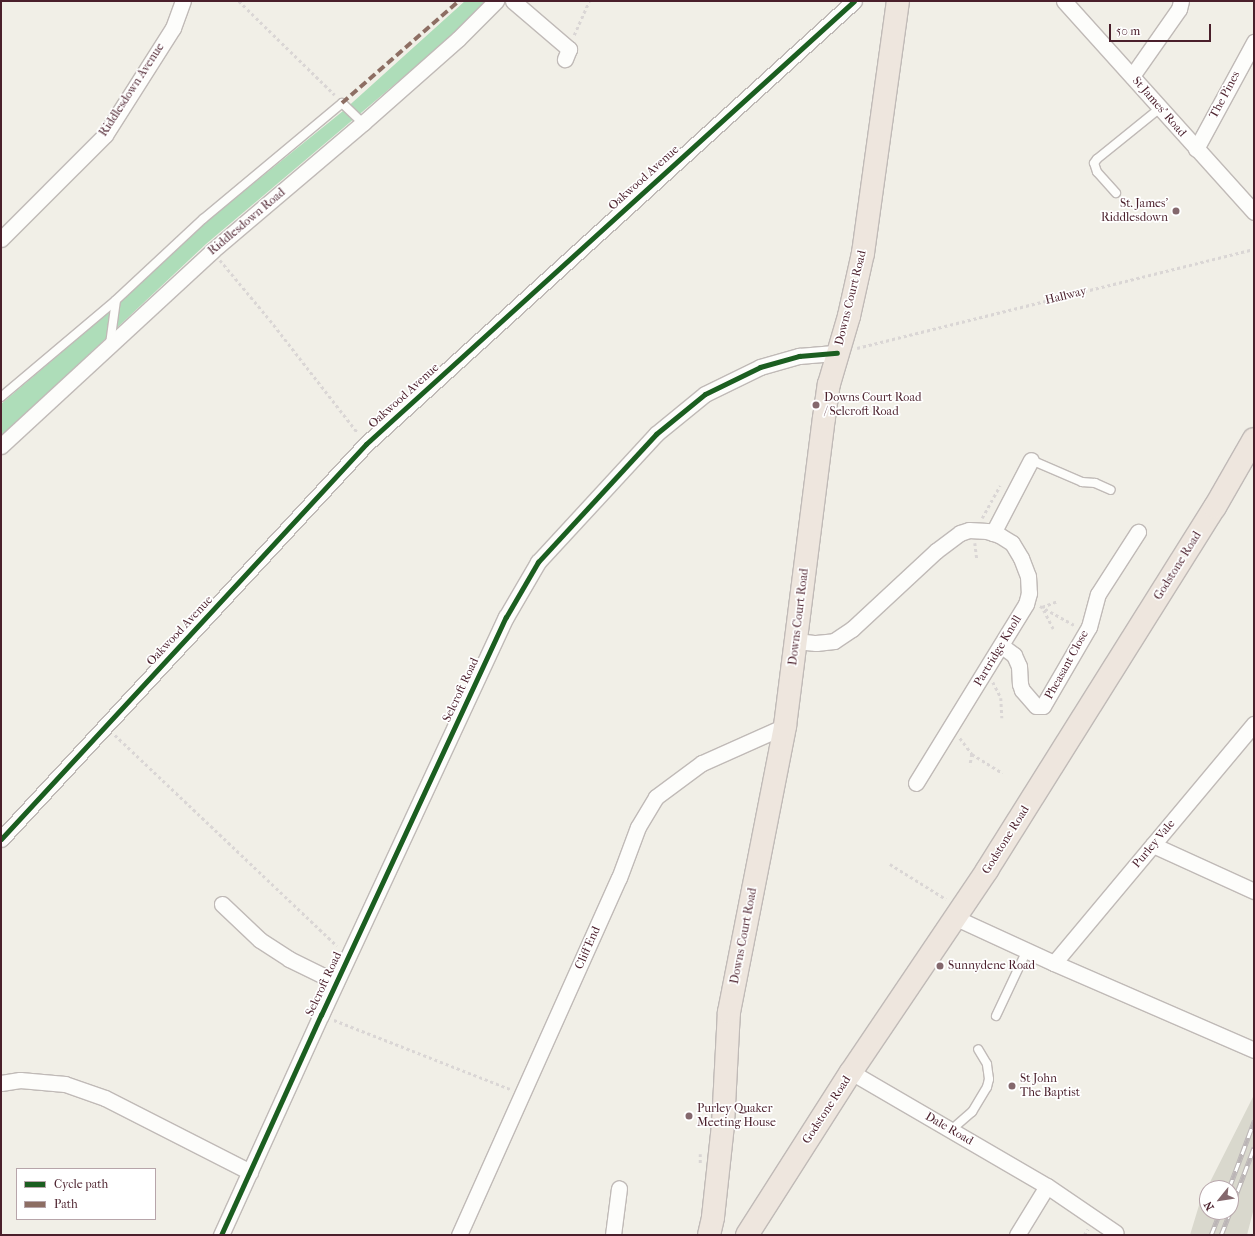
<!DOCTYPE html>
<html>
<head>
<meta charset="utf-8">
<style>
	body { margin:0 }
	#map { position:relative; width:1255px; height:1236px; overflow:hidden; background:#f1efe7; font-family:"IM FELL French Canon",serif }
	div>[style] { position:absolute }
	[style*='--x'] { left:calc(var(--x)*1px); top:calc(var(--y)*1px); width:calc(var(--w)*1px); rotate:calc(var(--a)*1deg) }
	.industrial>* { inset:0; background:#d9d8cd }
	.green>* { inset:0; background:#aeddb9 }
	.path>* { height:2.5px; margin-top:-1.25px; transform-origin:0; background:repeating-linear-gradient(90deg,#dad6d5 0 3px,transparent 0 6px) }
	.roads { filter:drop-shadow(1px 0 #c0bab7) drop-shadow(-1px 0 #c0bab7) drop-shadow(0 1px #c0bab7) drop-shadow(0 -1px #c0bab7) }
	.service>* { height:8px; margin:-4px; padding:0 4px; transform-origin:4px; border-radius:4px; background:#fdfdfb }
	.minor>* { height:15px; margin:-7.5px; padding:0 7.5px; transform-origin:7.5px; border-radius:7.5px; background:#fdfdfb }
	.primary>* { height:22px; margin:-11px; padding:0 11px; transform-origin:11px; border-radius:11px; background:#eee6de }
	.trunk>* { height:22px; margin:-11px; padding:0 11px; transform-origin:11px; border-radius:11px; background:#eee6de }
	.rail>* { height:4.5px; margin-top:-2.25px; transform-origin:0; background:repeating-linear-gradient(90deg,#fff 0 9px,#bbb5b6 0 18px); box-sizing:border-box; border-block:1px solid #bbb5b6 }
	.quiet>* { height:4px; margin-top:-2px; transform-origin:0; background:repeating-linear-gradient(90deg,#8d6e63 0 8px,transparent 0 12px) }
	.cycleway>* { height:5px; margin:-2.5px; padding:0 2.5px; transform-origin:2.5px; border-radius:2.5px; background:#1b5e20 }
	.dots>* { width:11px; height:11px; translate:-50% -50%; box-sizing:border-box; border:2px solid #fff; border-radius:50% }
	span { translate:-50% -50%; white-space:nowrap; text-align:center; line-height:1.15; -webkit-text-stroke:3.5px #fff; paint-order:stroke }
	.street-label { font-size:12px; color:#4a1f2b }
	.poi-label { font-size:12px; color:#4a1f2b }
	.right { translate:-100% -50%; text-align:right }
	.left { translate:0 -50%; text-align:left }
	.frame { position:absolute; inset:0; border:2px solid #4a1f2b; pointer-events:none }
	.legend { position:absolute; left:16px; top:1168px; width:140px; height:52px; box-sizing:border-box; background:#fff; border:1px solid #b7a5aa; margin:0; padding:5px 7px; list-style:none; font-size:12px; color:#4a1f2b }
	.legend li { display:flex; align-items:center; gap:8px; height:20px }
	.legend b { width:20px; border:1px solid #b7a5aa }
	.north { position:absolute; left:1199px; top:1180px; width:40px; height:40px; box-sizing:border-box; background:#fff; border:1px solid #b7a5aa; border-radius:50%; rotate:240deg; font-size:11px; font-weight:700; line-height:16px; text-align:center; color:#4a1f2b }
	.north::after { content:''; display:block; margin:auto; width:14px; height:18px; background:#84686d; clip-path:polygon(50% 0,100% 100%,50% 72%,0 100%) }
	.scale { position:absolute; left:1109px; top:24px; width:102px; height:18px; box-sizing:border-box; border:2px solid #4a1f2b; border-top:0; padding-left:5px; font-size:12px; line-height:14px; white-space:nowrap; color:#4a1f2b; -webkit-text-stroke:3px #fff; paint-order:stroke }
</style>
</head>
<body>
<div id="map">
	<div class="industrial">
		<div style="clip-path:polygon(1254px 1095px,1254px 1208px,1247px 1235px,1190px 1235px,1200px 1202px,1207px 1188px,1207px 1212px,1231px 1212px,1231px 1188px,1207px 1188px)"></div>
	</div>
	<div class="green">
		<div style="clip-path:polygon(465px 1px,487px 1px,453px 35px,206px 244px,1px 437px,1px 404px,115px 307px,206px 222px,343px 111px)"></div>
	</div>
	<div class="path">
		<div style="--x:239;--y:1;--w:134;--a:44.4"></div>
		<div style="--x:574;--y:35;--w:37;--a:-66"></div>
		<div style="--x:220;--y:260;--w:78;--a:50.2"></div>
		<div style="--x:270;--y:320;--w:143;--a:52.1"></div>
		<div style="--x:857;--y:348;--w:409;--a:-14"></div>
		<div style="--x:982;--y:518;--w:37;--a:-61"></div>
		<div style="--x:975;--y:543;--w:17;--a:83"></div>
		<div style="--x:1040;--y:606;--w:39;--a:29"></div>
		<div style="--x:1053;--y:629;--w:25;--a:-117"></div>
		<div style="--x:1042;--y:607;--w:17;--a:-21"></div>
		<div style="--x:993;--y:682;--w:18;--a:63"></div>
		<div style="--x:1001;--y:698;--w:20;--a:87"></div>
		<div style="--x:115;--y:735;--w:306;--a:43.5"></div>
		<div style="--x:960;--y:738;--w:20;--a:53"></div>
		<div style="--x:972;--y:754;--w:12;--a:99"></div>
		<div style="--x:972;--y:754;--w:36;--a:32"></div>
		<div style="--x:890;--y:864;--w:66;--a:32"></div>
		<div style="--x:334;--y:1020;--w:189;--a:21.4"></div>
		<div style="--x:700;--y:1163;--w:9;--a:-90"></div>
		<div style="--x:1084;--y:1235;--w:7;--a:-56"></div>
	</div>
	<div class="roads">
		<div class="service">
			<div style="--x:1116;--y:193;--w:28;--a:-132"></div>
			<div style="--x:1097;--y:172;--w:9;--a:-108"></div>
			<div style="--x:1094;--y:163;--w:5;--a:-53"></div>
			<div style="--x:1097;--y:159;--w:81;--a:-39"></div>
			<div style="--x:110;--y:344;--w:44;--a:-82.2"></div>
			<div style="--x:1;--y:397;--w:150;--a:-40.1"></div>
			<div style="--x:116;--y:300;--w:119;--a:-43"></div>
			<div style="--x:203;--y:219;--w:181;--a:-39.8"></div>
			<div style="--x:342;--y:103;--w:29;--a:44"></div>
			<div style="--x:1031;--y:460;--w:56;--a:23.3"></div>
			<div style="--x:1082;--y:482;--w:13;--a:4"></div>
			<div style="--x:1095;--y:483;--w:17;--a:24"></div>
			<div style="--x:996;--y:1016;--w:73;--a:-64.8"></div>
			<div style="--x:951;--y:1130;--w:28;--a:-41"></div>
			<div style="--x:972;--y:1112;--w:29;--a:-59"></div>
			<div style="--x:987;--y:1087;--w:8;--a:-76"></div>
			<div style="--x:989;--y:1079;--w:15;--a:-98"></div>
			<div style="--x:987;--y:1064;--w:17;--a:-121"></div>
		</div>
		<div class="minor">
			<div style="--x:513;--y:1;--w:74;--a:40.6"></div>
			<div style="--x:569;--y:49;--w:11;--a:112"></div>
			<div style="--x:1064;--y:1;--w:284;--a:48"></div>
			<div style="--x:1132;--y:76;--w:82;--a:-55"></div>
			<div style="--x:1179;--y:9;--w:8;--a:-76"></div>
			<div style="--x:1196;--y:149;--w:122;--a:-61.5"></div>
			<div style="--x:1;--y:239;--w:147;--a:-45"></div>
			<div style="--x:105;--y:135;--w:127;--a:-57.6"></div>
			<div style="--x:173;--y:28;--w:29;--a:-70"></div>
			<div style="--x:1;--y:446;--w:287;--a:-42.7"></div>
			<div style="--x:212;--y:251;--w:198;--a:-40.3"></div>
			<div style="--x:363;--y:123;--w:127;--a:-41.5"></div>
			<div style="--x:458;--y:39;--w:54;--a:-45"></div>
			<div style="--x:993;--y:533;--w:82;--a:-62.5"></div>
			<div style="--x:796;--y:641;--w:20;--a:6"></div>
			<div style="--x:816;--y:643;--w:18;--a:-6"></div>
			<div style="--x:834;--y:641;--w:22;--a:-34"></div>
			<div style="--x:852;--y:629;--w:115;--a:-42.9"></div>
			<div style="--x:936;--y:551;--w:30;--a:-37"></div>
			<div style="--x:960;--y:533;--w:9;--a:-18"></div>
			<div style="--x:969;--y:530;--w:18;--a:3"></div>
			<div style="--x:987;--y:531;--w:13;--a:18"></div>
			<div style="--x:999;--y:535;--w:15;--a:32"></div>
			<div style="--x:1012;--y:543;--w:17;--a:59"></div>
			<div style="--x:1021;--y:558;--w:19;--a:69"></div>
			<div style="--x:1028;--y:576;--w:17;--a:87"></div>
			<div style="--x:1029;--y:593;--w:11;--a:105"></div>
			<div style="--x:1026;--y:604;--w:210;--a:121.6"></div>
			<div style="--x:1002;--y:646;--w:15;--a:37"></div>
			<div style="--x:1014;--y:655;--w:12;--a:66"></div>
			<div style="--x:1019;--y:666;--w:18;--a:87"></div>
			<div style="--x:1020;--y:684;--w:6;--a:72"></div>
			<div style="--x:1022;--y:690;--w:21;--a:49"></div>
			<div style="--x:1036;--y:706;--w:7;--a:0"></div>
			<div style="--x:1043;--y:706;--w:91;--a:-59.8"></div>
			<div style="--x:1089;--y:627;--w:34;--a:-75"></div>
			<div style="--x:1098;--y:594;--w:74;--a:-57.2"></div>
			<div style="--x:1;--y:839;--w:538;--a:-47.26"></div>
			<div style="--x:366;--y:444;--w:659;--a:-42.23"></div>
			<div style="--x:1153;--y:845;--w:111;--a:24.5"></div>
			<div style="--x:222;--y:904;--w:52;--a:43.5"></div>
			<div style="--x:260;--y:940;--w:35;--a:33"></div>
			<div style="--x:289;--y:959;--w:52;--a:26.1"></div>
			<div style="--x:956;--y:918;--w:108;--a:24.7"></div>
			<div style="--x:1054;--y:963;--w:218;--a:23.5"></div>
			<div style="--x:1054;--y:963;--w:312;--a:-50.1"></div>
			<div style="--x:851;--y:1072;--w:227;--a:30.2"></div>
			<div style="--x:1047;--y:1186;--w:83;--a:34.3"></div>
			<div style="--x:1;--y:1083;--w:19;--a:-9"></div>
			<div style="--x:20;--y:1080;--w:45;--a:5.1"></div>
			<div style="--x:65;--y:1084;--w:42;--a:19.3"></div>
			<div style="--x:105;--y:1098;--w:163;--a:27"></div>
			<div style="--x:221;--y:1235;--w:242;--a:-65.6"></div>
			<div style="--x:321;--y:1015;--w:439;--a:-65.1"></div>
			<div style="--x:506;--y:617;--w:64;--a:-59.8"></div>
			<div style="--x:538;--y:562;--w:174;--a:-47.3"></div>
			<div style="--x:656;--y:434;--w:63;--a:-39.2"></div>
			<div style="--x:705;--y:394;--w:61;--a:-26.1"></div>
			<div style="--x:760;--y:367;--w:41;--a:-15.8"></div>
			<div style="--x:799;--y:356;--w:38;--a:-5"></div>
			<div style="--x:459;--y:1235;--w:391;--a:-65.9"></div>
			<div style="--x:619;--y:878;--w:54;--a:-69.6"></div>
			<div style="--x:638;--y:827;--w:35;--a:-59"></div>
			<div style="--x:656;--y:797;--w:57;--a:-36.5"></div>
			<div style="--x:702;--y:763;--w:91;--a:-24"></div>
			<div style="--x:613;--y:1235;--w:47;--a:-82.7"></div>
			<div style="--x:1017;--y:1235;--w:57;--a:-58.5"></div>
		</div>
		<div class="primary">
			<div style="--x:709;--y:1235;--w:18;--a:-77"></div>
			<div style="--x:713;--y:1217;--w:93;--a:-83.8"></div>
			<div style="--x:723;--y:1125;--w:113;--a:-87"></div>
			<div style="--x:729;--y:1012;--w:291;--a:-78.9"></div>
			<div style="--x:785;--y:726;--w:310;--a:-82.8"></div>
			<div style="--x:824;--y:418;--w:34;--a:-82"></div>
			<div style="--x:829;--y:384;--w:71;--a:-73.6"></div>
			<div style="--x:849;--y:316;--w:65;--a:-77.5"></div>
			<div style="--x:863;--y:253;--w:254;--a:-82.1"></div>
		</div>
		<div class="trunk">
			<div style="--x:747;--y:1235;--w:193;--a:-57.5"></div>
			<div style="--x:851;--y:1072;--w:244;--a:-56"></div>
			<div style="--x:987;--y:870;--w:429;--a:-57.9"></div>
			<div style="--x:1215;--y:507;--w:78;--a:-60.2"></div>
		</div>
	</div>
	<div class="rail">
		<div style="--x:1229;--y:1188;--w:72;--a:-69.5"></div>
		<div style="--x:1231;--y:1208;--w:65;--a:-69.3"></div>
		<div style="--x:1211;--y:1235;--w:25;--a:-69"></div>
		<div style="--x:1221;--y:1235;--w:25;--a:-69"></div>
	</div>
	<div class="quiet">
		<div style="--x:342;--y:103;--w:155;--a:-41.1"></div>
	</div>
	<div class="cycleway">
		<div style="--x:1;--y:839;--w:538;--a:-47.26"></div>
		<div style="--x:366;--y:444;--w:659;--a:-42.23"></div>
		<div style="--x:221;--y:1235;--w:242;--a:-65.6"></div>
		<div style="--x:321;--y:1015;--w:439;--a:-65.1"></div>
		<div style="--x:506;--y:617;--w:64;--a:-59.8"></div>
		<div style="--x:538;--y:562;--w:174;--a:-47.3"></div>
		<div style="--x:656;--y:434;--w:63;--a:-39.2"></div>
		<div style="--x:705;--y:394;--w:61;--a:-26.1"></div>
		<div style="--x:760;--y:367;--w:41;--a:-15.8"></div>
		<div style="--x:799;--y:356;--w:38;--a:-5"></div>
	</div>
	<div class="dots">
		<div style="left:1176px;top:211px;background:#84686d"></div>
		<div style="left:816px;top:405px;background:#84686d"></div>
		<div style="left:940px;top:966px;background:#84686d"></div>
		<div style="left:1012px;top:1086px;background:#84686d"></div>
		<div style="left:689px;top:1116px;background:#84686d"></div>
	</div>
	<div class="street-label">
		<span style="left:132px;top:90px;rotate:-57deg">Riddlesdown Avenue</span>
		<span style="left:1225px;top:95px;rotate:-62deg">The Pines</span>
		<span style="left:1159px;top:107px;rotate:49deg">St James' Road</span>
		<span style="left:644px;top:178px;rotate:-42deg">Oakwood Avenue</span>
		<span style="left:247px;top:222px;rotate:-40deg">Riddlesdown Road</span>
		<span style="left:1066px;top:296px;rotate:-14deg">Hallway</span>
		<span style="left:851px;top:298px;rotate:-76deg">Downs Court Road</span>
		<span style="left:404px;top:396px;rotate:-42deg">Oakwood Avenue</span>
		<span style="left:1178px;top:566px;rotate:-58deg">Godstone Road</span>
		<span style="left:799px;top:617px;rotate:-83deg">Downs Court Road</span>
		<span style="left:180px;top:631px;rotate:-47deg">Oakwood Avenue</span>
		<span style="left:998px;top:651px;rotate:-59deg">Partridge Knoll</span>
		<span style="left:1067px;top:665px;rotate:-61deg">Pheasant Close</span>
		<span style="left:461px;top:690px;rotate:-65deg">Selcroft Road</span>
		<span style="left:1006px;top:840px;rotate:-58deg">Godstone Road</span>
		<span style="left:1154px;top:844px;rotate:-50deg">Purley Vale</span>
		<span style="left:744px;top:936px;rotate:-79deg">Downs Court Road</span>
		<span style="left:588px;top:948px;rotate:-66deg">Cliff End</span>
		<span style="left:324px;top:984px;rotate:-65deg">Selcroft Road</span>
		<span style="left:827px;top:1110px;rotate:-57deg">Godstone Road</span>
		<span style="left:949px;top:1129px;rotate:30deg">Dale Road</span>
	</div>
	<div class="poi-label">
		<span class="right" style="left:1168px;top:211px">St. James'<br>Riddlesdown</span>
		<span class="left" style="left:824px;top:405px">Downs Court Road<br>/ Selcroft Road</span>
		<span class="left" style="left:948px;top:966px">Sunnydene Road</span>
		<span class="left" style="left:1020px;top:1086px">St John<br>The Baptist</span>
		<span class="left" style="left:697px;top:1116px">Purley Quaker<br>Meeting House</span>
	</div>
	<div class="frame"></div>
	<ul class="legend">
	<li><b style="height:5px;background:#1b5e20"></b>Cycle path</li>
	<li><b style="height:5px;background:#8d6e63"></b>Path</li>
	</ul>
	<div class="north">N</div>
	<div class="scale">50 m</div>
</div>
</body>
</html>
